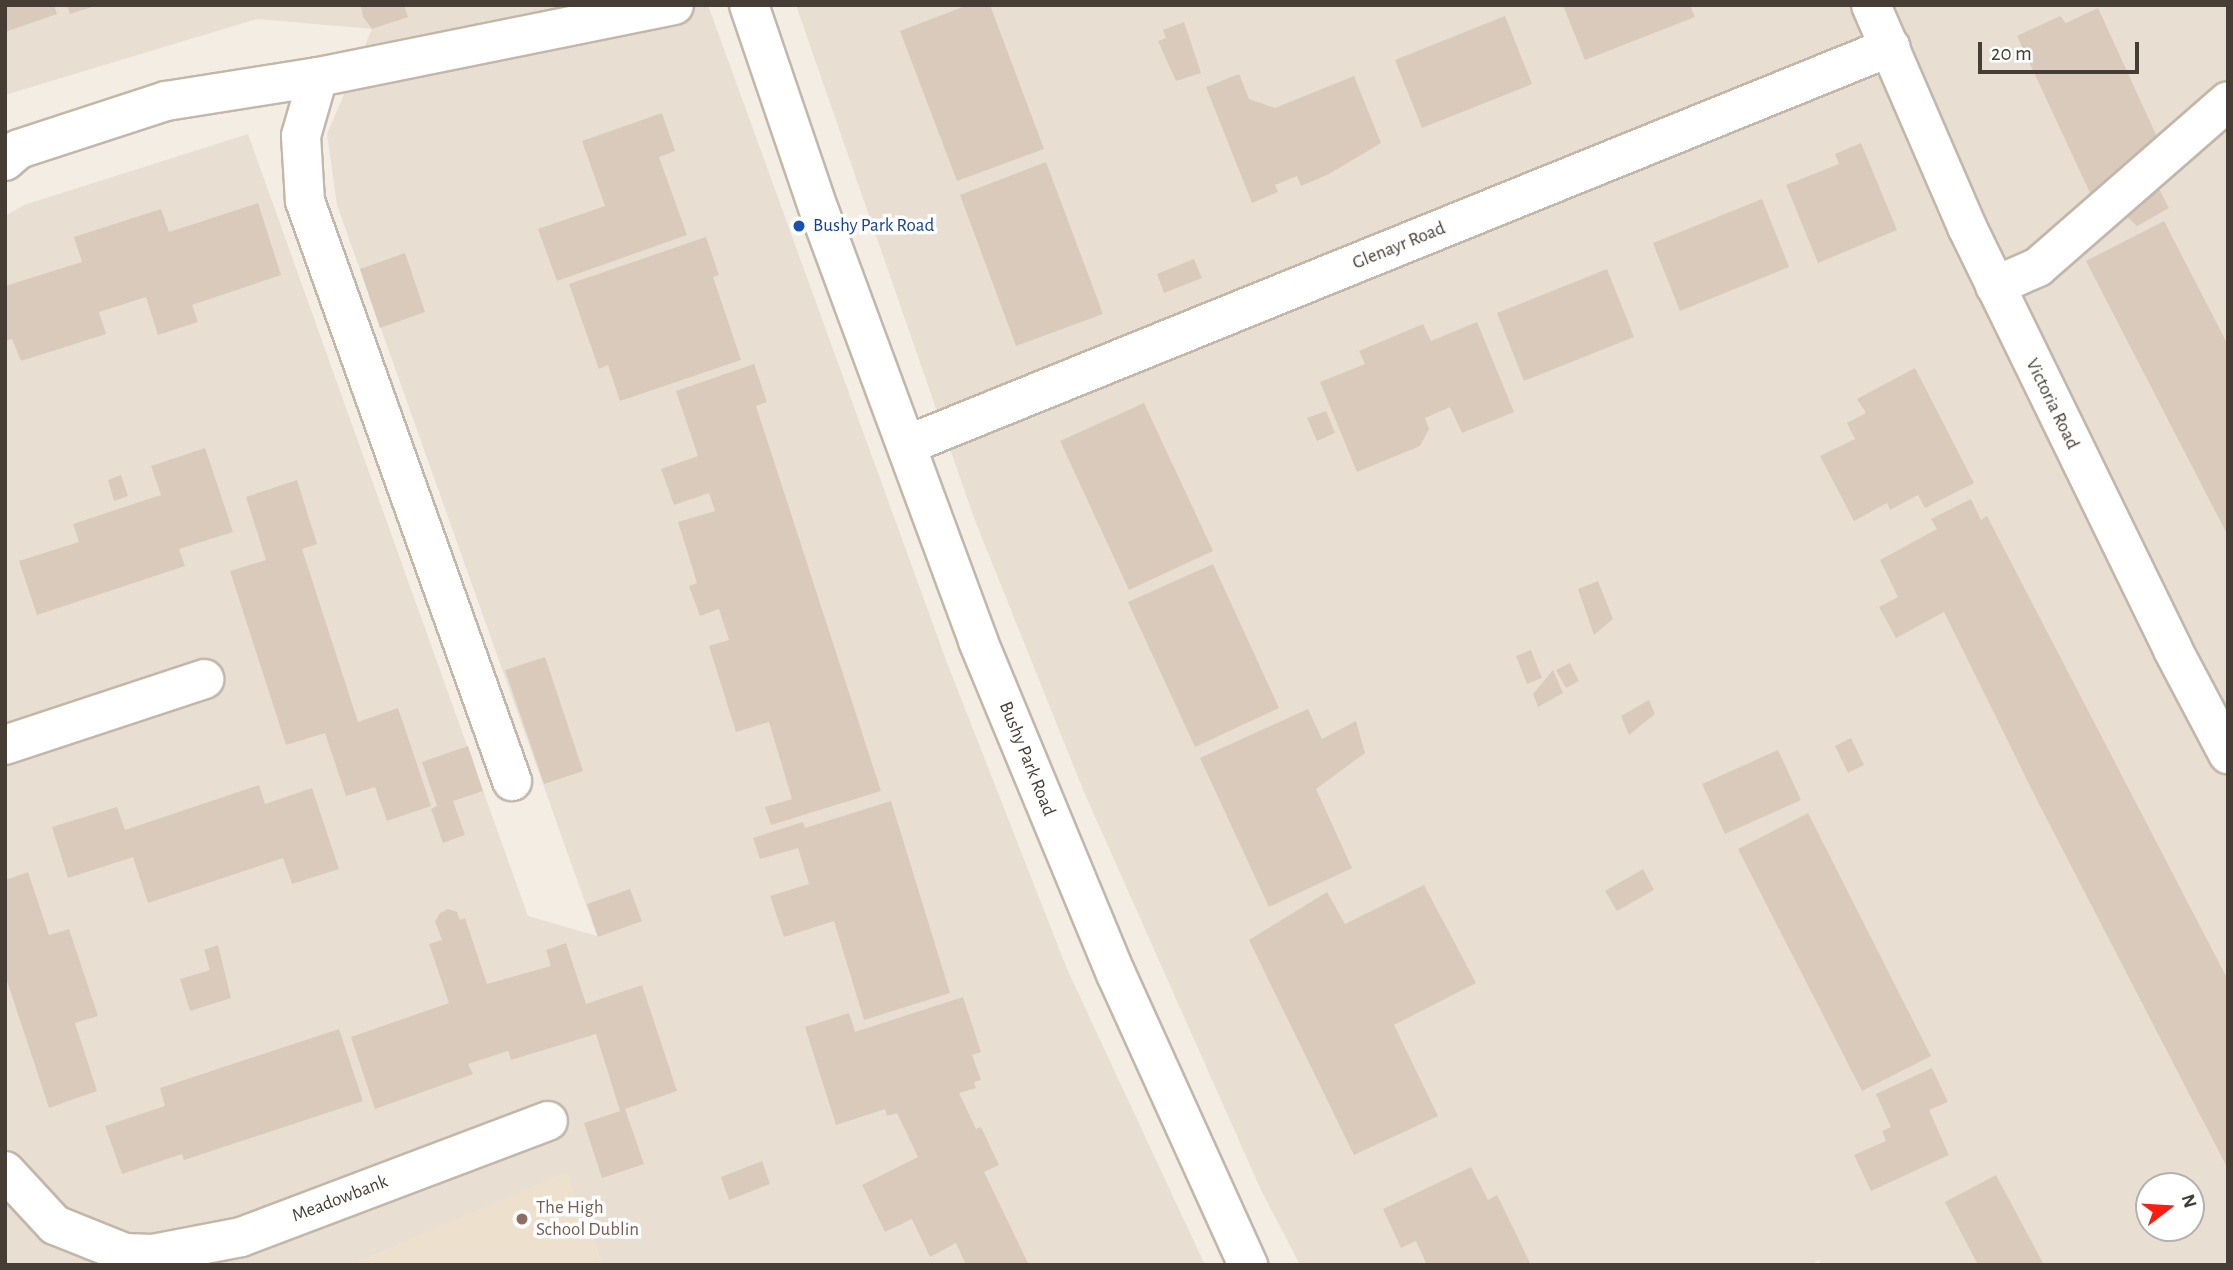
<!DOCTYPE html>
<html>
<head>
<meta charset="utf-8">
<style>
	body { margin:0 }
	#map { position:relative; width:2233px; height:1270px; overflow:hidden; background:#f3ede4; font-family:"Alegreya Sans",sans-serif }
	div>[style] { position:absolute }
	[style*='--x'] { left:calc(var(--x)*1px); top:calc(var(--y)*1px); width:calc(var(--w)*1px); rotate:calc(var(--a)*1deg) }
	.residential>* { inset:0; background:#e8dfd2 }
	.education>* { inset:0; background:#ede1cd }
	.building>* { inset:0; background:#d9cabc }
	.roads { filter:drop-shadow(2px 0 #c2b7a9) drop-shadow(-2px 0 #c2b7a9) drop-shadow(0 2px #c2b7a9) drop-shadow(0 -2px #c2b7a9) }
	.minor>* { height:38px; margin:-19px; padding:0 19px; transform-origin:19px; border-radius:19px; background:#fff }
	.dots>* { width:19px; height:19px; translate:-50% -50%; box-sizing:border-box; border:4px solid #fff; border-radius:50% }
	span { translate:-50% -50%; white-space:nowrap; text-align:center; line-height:1.15; -webkit-text-stroke:7px #fff; paint-order:stroke }
	.transit-label { font-size:19px; color:#164399 }
	.left { translate:0 -50%; text-align:left }
	.street-label { font-size:19px; color:#463d34 }
	.education-label { font-size:19px; color:#785e54 }
	.frame { position:absolute; inset:0; border:7px solid #463d34; pointer-events:none }
	.north { position:absolute; left:2135px; top:1172px; width:70px; height:70px; box-sizing:border-box; background:#fff; border:2px solid #b5b1ae; border-radius:50%; rotate:73deg; font-size:19px; font-weight:700; line-height:28px; text-align:center; color:#463d34 }
	.north::after { content:''; display:block; margin:auto; width:24px; height:32px; background:#ff1b10; clip-path:polygon(50% 0,100% 100%,50% 72%,0 100%) }
	.scale { position:absolute; left:1978px; top:42px; width:161px; height:32px; box-sizing:border-box; border:4px solid #463d34; border-top:0; padding-left:9px; font-size:21px; line-height:24px; white-space:nowrap; color:#463d34; -webkit-text-stroke:5px #fff; paint-order:stroke }
</style>
</head>
<body>
<div id="map">
	<div class="residential">
		<div style="clip-path:polygon(5px 5px,708px 5px,946px 660px,1067px 969px,1205px 1265px,603px 1265px,566px 1173px,352px 1265px,5px 1265px,5px 216px,24px 205px,248px 134px,528px 916px,597px 936px,337px 205px,327px 134px,372px 29px,257px 19px,5px 95px)"></div>
		<div style="clip-path:polygon(evenodd,796px 5px,2228px 5px,2228px 1265px,1821px 1265px,1819px 1260px,1810px 1265px,1300px 1265px,1261px 1190px,1084px 792px,974px 518px,796px 5px,2149px 1186px,2191px 1186px,2191px 1228px,2149px 1228px,2149px 1186px)"></div>
	</div>
	<div class="education">
		<div style="clip-path:polygon(566px 1172px,603px 1265px,352px 1265px)"></div>
	</div>
	<div class="building">
		<div style="clip-path:polygon(5px 5px,54px 5px,57px 14px,5px 32px)"></div>
		<div style="clip-path:polygon(67px 5px,95px 5px,95px 6px,70px 14px)"></div>
		<div style="clip-path:polygon(361px 5px,404px 5px,408px 17px,372px 29px,363px 17px)"></div>
		<div style="clip-path:polygon(968px 5px,990px 5px,1044px 149px,957px 181px,900px 31px)"></div>
		<div style="clip-path:polygon(1563px 5px,1690px 5px,1695px 17px,1585px 60px)"></div>
		<div style="clip-path:polygon(2098px 8px,2158px 139px,2091px 195px,2017px 36px,2060px 16px,2066px 23px)"></div>
		<div style="clip-path:polygon(1505px 16px,1532px 84px,1422px 128px,1395px 60px)"></div>
		<div style="clip-path:polygon(1184px 22px,1201px 73px,1176px 81px,1158px 41px,1166px 38px,1163px 30px)"></div>
		<div style="clip-path:polygon(1239px 74px,1249px 99px,1275px 108px,1354px 76px,1381px 143px,1329px 174px,1301px 186px,1297px 176px,1275px 185px,1278px 192px,1252px 203px,1206px 87px)"></div>
		<div style="clip-path:polygon(662px 113px,675px 151px,659px 157px,687px 235px,557px 281px,538px 229px,605px 206px,582px 141px)"></div>
		<div style="clip-path:polygon(1861px 143px,1897px 230px,1818px 263px,1786px 185px,1839px 164px,1835px 154px)"></div>
		<div style="clip-path:polygon(1046px 162px,1103px 314px,1016px 346px,960px 195px)"></div>
		<div style="clip-path:polygon(2154px 179px,2169px 208px,2137px 226px,2120px 210px)"></div>
		<div style="clip-path:polygon(1762px 199px,1789px 267px,1680px 311px,1653px 243px)"></div>
		<div style="clip-path:polygon(258px 203px,281px 275px,192px 305px,198px 322px,158px 335px,146px 297px,99px 312px,106px 334px,21px 361px,12px 339px,5px 341px,5px 286px,82px 262px,74px 237px,161px 209px,169px 232px)"></div>
		<div style="clip-path:polygon(2164px 221px,2228px 345px,2228px 536px,2086px 261px)"></div>
		<div style="clip-path:polygon(706px 237px,719px 275px,713px 277px,741px 360px,620px 401px,608px 365px,599px 369px,569px 284px)"></div>
		<div style="clip-path:polygon(405px 253px,425px 312px,380px 328px,360px 269px)"></div>
		<div style="clip-path:polygon(1194px 259px,1202px 278px,1164px 293px,1157px 274px)"></div>
		<div style="clip-path:polygon(1607px 269px,1634px 337px,1524px 381px,1497px 313px)"></div>
		<div style="clip-path:polygon(1477px 322px,1514px 412px,1462px 433px,1450px 407px,1425px 418px,1429px 429px,1420px 446px,1357px 472px,1320px 382px,1365px 364px,1359px 351px,1423px 324px,1431px 341px)"></div>
		<div style="clip-path:polygon(754px 364px,767px 402px,756px 406px,881px 791px,771px 825px,765px 807px,792px 799px,769px 722px,736px 732px,709px 646px,729px 640px,719px 609px,700px 616px,689px 586px,697px 583px,678px 522px,715px 511px,709px 493px,674px 505px,661px 469px,698px 456px,676px 391px)"></div>
		<div style="clip-path:polygon(1915px 368px,1974px 483px,1925px 508px,1918px 495px,1890px 510px,1887px 503px,1854px 521px,1820px 456px,1855px 439px,1847px 423px,1866px 413px,1857px 399px)"></div>
		<div style="clip-path:polygon(1144px 403px,1213px 551px,1129px 590px,1060px 441px)"></div>
		<div style="clip-path:polygon(1326px 411px,1335px 433px,1317px 441px,1307px 418px)"></div>
		<div style="clip-path:polygon(205px 448px,233px 532px,179px 549px,185px 566px,37px 615px,19px 561px,79px 542px,73px 524px,161px 495px,151px 466px)"></div>
		<div style="clip-path:polygon(121px 475px,128px 496px,114px 501px,108px 480px)"></div>
		<div style="clip-path:polygon(297px 480px,317px 544px,302px 549px,358px 722px,398px 708px,431px 806px,387px 821px,375px 787px,346px 796px,325px 733px,286px 745px,230px 571px,266px 560px,246px 497px)"></div>
		<div style="clip-path:polygon(1971px 499px,1981px 520px,1987px 516px,2228px 980px,2228px 1169px,2039px 804px,1944px 612px,1896px 638px,1879px 607px,1898px 597px,1880px 560px,1937px 529px,1931px 519px)"></div>
		<div style="clip-path:polygon(1213px 564px,1279px 708px,1195px 747px,1128px 602px)"></div>
		<div style="clip-path:polygon(1598px 581px,1613px 619px,1594px 635px,1578px 589px)"></div>
		<div style="clip-path:polygon(1531px 650px,1542px 678px,1527px 684px,1516px 656px)"></div>
		<div style="clip-path:polygon(545px 657px,583px 771px,544px 784px,505px 670px)"></div>
		<div style="clip-path:polygon(1570px 663px,1579px 681px,1566px 688px,1556px 670px)"></div>
		<div style="clip-path:polygon(1553px 670px,1563px 693px,1538px 707px,1533px 694px)"></div>
		<div style="clip-path:polygon(1649px 700px,1655px 714px,1629px 735px,1621px 716px)"></div>
		<div style="clip-path:polygon(1308px 709px,1322px 739px,1356px 721px,1365px 753px,1316px 789px,1352px 868px,1269px 907px,1200px 758px)"></div>
		<div style="clip-path:polygon(1851px 738px,1864px 765px,1848px 773px,1835px 746px)"></div>
		<div style="clip-path:polygon(468px 746px,483px 791px,453px 801px,465px 835px,443px 843px,431px 809px,437px 806px,422px 762px)"></div>
		<div style="clip-path:polygon(1778px 750px,1801px 800px,1725px 834px,1702px 784px)"></div>
		<div style="clip-path:polygon(259px 785px,265px 804px,312px 788px,339px 869px,292px 884px,283px 858px,148px 903px,133px 857px,68px 878px,52px 827px,117px 807px,125px 830px)"></div>
		<div style="clip-path:polygon(891px 801px,950px 993px,864px 1020px,834px 921px,784px 937px,770px 896px,809px 884px,798px 848px,760px 859px,753px 838px,803px 822px,805px 828px)"></div>
		<div style="clip-path:polygon(1808px 813px,1931px 1056px,1862px 1091px,1738px 849px)"></div>
		<div style="clip-path:polygon(1643px 869px,1654px 890px,1617px 911px,1605px 891px)"></div>
		<div style="clip-path:polygon(28px 872px,49px 935px,69px 929px,98px 1016px,75px 1023px,97px 1091px,49px 1108px,5px 975px,5px 880px)"></div>
		<div style="clip-path:polygon(1424px 885px,1476px 983px,1394px 1025px,1438px 1116px,1354px 1155px,1249px 940px,1327px 892px,1345px 924px)"></div>
		<div style="clip-path:polygon(630px 889px,642px 921px,598px 937px,587px 904px)"></div>
		<div style="clip-path:polygon(448px 909px,457px 912px,460px 920px,465px 918px,487px 984px,551px 966px,546px 950px,566px 943px,586px 1004px,642px 985px,677px 1091px,625px 1109px,644px 1164px,602px 1178px,584px 1123px,620px 1111px,596px 1034px,511px 1060px,508px 1051px,468px 1064px,473px 1074px,375px 1109px,351px 1037px,449px 1003px,429px 944px,442px 940px,435px 921px,440px 913px)"></div>
		<div style="clip-path:polygon(218px 945px,231px 998px,190px 1011px,180px 979px,210px 970px,204px 950px)"></div>
		<div style="clip-path:polygon(963px 997px,981px 1052px,972px 1055px,981px 1080px,974px 1082px,976px 1088px,959px 1093px,976px 1129px,981px 1127px,999px 1165px,984px 1172px,1029px 1265px,966px 1265px,956px 1243px,930px 1257px,912px 1219px,885px 1232px,862px 1185px,918px 1157px,897px 1113px,887px 1116px,885px 1109px,836px 1125px,805px 1027px,849px 1013px,855px 1032px)"></div>
		<div style="clip-path:polygon(339px 1029px,363px 1101px,184px 1160px,182px 1154px,122px 1174px,105px 1126px,165px 1106px,160px 1088px)"></div>
		<div style="clip-path:polygon(1932px 1068px,1948px 1102px,1929px 1110px,1949px 1155px,1871px 1191px,1854px 1155px,1886px 1141px,1882px 1131px,1891px 1127px,1876px 1094px)"></div>
		<div style="clip-path:polygon(762px 1161px,770px 1184px,729px 1200px,721px 1177px)"></div>
		<div style="clip-path:polygon(1471px 1167px,1488px 1200px,1497px 1195px,1531px 1265px,1427px 1265px,1416px 1241px,1401px 1248px,1383px 1209px)"></div>
		<div style="clip-path:polygon(1996px 1175px,2044px 1265px,1978px 1265px,1945px 1202px)"></div>
	</div>
	<div class="roads">
		<div class="minor">
			<div style="--x:749;--y:5;--w:220;--a:71.2"></div>
			<div style="--x:820;--y:213;--w:456;--a:69.7"></div>
			<div style="--x:978;--y:641;--w:360;--a:67.5"></div>
			<div style="--x:1116;--y:974;--w:320;--a:65.6"></div>
			<div style="--x:1871;--y:5;--w:242;--a:66.6"></div>
			<div style="--x:1967;--y:227;--w:470;--a:64"></div>
			<div style="--x:2173;--y:650;--w:118;--a:62.1"></div>
			<div style="--x:318;--y:77;--w:61;--a:106.1"></div>
			<div style="--x:301;--y:136;--w:65;--a:86.5"></div>
			<div style="--x:305;--y:201;--w:616;--a:70.36"></div>
			<div style="--x:5;--y:161;--w:18;--a:-41"></div>
			<div style="--x:19;--y:149;--w:155;--a:-18.1"></div>
			<div style="--x:166;--y:101;--w:154;--a:-9"></div>
			<div style="--x:318;--y:77;--w:363;--a:-11.4"></div>
			<div style="--x:1995;--y:286;--w:47;--a:-23.8"></div>
			<div style="--x:2038;--y:267;--w:252;--a:-41.1"></div>
			<div style="--x:907;--y:445;--w:1061;--a:-22.04"></div>
			<div style="--x:5;--y:745;--w:210;--a:-18.3"></div>
			<div style="--x:5;--y:1171;--w:74;--a:47.2"></div>
			<div style="--x:55;--y:1225;--w:75;--a:21.8"></div>
			<div style="--x:125;--y:1253;--w:28;--a:2"></div>
			<div style="--x:153;--y:1254;--w:90;--a:-10.9"></div>
			<div style="--x:241;--y:1237;--w:328;--a:-20.7"></div>
		</div>
	</div>
	<div class="dots">
		<div style="left:799px;top:226px;background:#1a4fb4"></div>
		<div style="left:522px;top:1219px;background:#8d6e63"></div>
	</div>
	<div class="transit-label">
		<span class="left" style="left:813px;top:226px">Bushy Park Road</span>
	</div>
	<div class="street-label">
		<span style="left:1399px;top:246px;rotate:-22deg">Glenayr Road</span>
		<span style="left:2052px;top:404px;rotate:64deg">Victoria Road</span>
		<span style="left:1027px;top:759px;rotate:68deg">Bushy Park Road</span>
		<span style="left:340px;top:1199px;rotate:-21deg">Meadowbank</span>
	</div>
	<div class="education-label">
		<span class="left" style="left:536px;top:1219px">The High<br>School Dublin</span>
	</div>
	<div class="frame"></div>
	<div class="north">N</div>
	<div class="scale">20 m</div>
</div>
</body>
</html>
